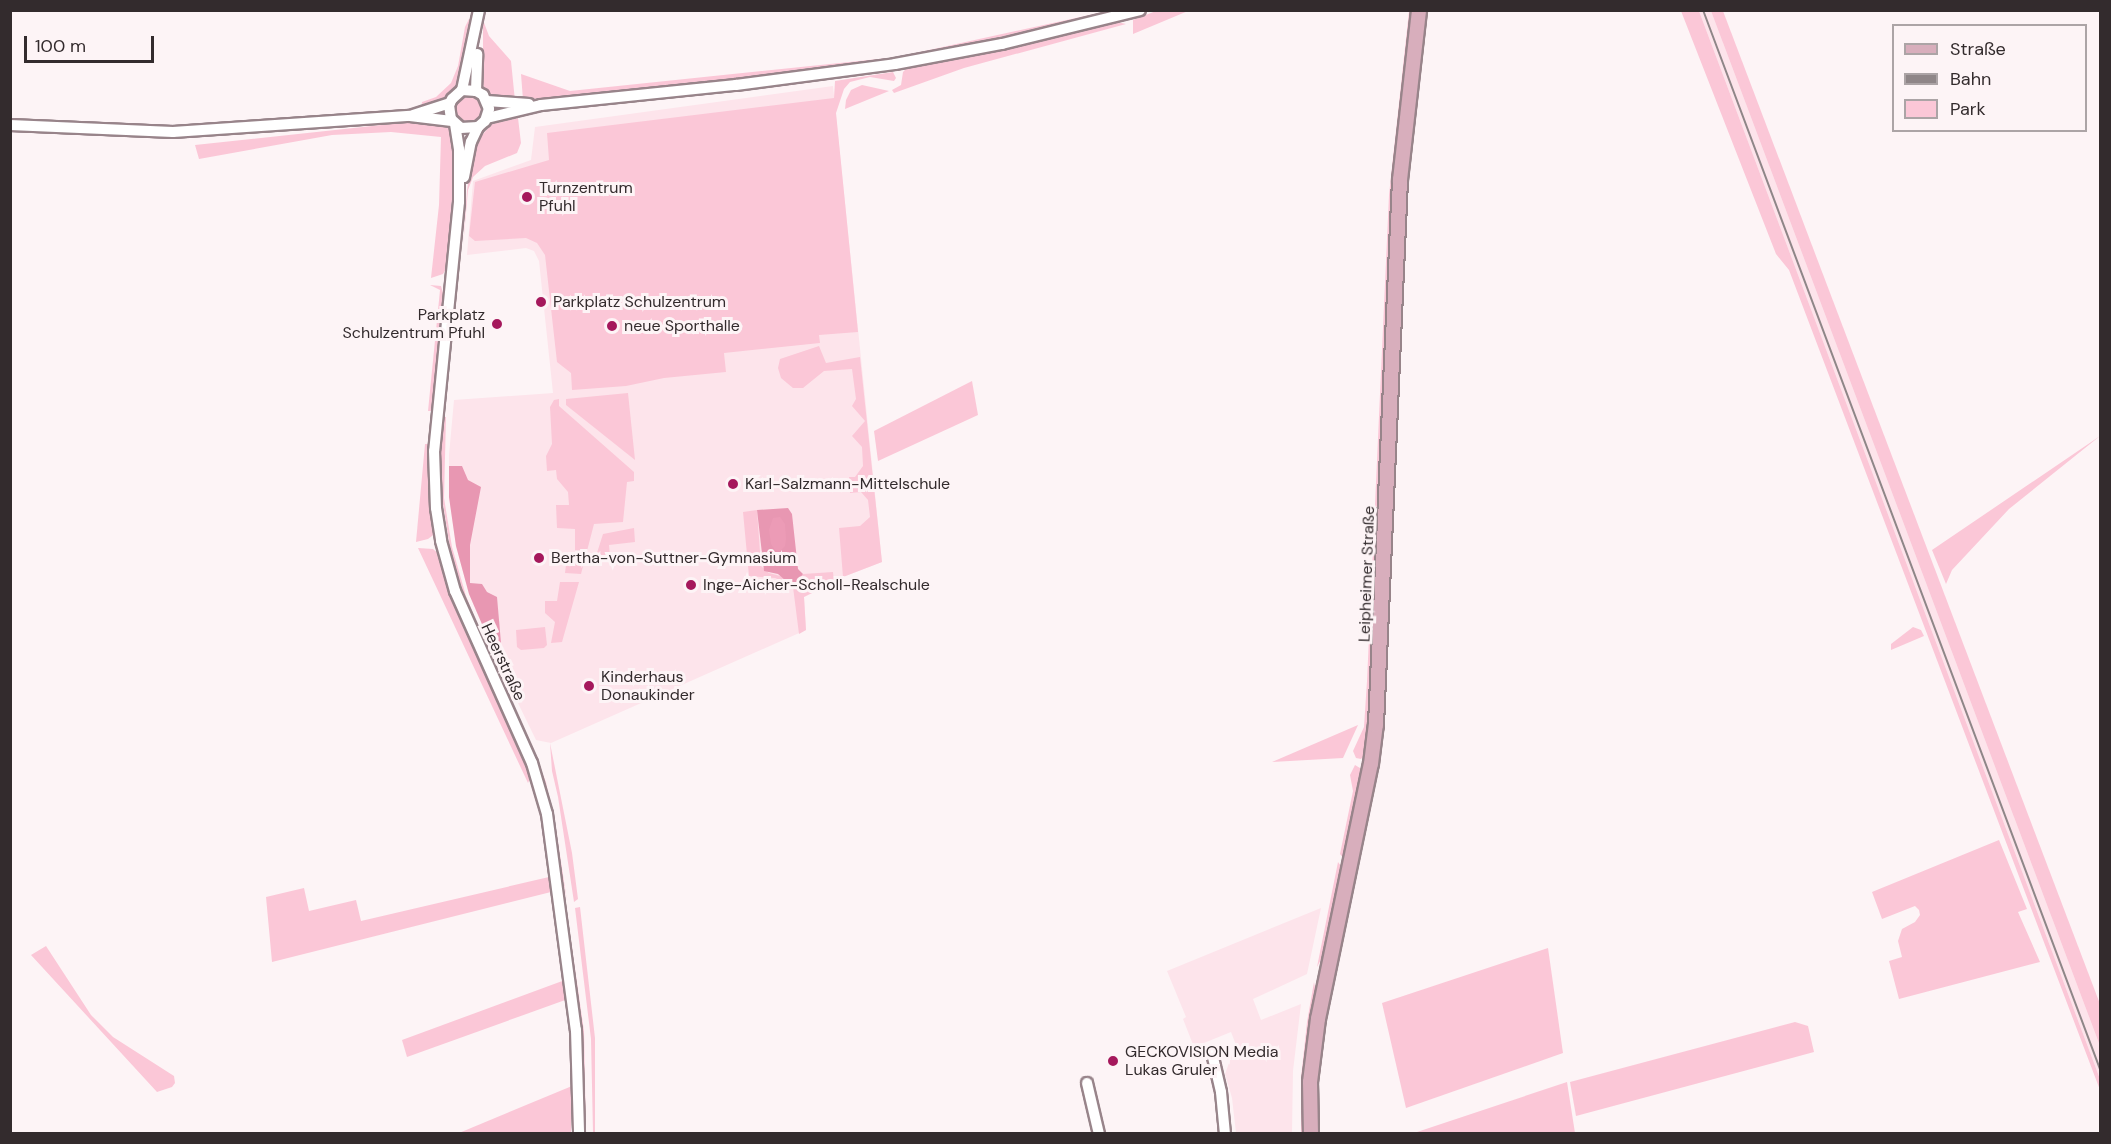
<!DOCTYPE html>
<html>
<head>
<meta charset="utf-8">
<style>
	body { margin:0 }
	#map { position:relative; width:2111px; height:1144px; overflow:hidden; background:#fdf4f6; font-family:"DM Sans",sans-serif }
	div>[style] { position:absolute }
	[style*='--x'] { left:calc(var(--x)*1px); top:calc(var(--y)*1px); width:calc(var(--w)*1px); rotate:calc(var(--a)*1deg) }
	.built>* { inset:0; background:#fde4eb }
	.green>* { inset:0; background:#fbc7d7 }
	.round { border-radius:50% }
	.forest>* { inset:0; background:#e897b2 }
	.water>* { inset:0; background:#ec9bb6 }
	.roads { filter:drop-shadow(2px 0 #98848a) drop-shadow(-2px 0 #98848a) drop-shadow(0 2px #98848a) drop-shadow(0 -2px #98848a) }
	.minor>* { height:10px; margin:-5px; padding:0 5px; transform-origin:5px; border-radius:5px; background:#fff }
	.major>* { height:14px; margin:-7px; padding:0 7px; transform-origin:7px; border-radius:7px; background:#d8aebc }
	.rail>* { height:2px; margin:-1px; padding:0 1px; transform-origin:1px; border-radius:1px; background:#8f8688 }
	.dots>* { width:16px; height:16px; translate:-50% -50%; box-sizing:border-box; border:3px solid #fdf4f6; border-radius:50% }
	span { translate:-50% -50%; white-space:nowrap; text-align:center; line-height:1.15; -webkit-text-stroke:6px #fdf4f6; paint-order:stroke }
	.poi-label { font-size:16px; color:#332b2d }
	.left { translate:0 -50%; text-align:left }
	.right { translate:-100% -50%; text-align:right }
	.street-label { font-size:16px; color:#332b2d }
	.frame { position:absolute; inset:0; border:12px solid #332b2d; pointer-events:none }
	.legend { position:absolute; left:1892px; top:24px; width:195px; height:108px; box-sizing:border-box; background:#fdf4f6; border:2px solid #aca4a6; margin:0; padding:8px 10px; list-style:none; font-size:18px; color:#332b2d }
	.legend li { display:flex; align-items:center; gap:12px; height:30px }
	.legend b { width:30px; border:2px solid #aca4a6 }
	.scale { position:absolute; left:24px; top:36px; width:130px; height:27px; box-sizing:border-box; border:3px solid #332b2d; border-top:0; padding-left:8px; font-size:18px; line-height:21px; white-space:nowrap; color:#332b2d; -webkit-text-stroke:4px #fdf4f6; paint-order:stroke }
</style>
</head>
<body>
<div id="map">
	<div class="built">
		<div style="clip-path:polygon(1699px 11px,1711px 11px,2100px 1046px,2100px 1079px)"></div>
		<div style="clip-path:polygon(833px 86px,882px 562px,843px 577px,804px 597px,806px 630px,551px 743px,536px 740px,497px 660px,469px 594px,456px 546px,449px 497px,449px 455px,454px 400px,553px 393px,539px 261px,534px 251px,526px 248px,467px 255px,473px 181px,531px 160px,535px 127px)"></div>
		<div style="clip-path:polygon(1321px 908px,1307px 974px,1253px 999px,1261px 1020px,1301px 1004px,1293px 1071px,1292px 1133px,1236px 1133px,1232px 1098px,1225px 1074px,1233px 1052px,1238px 1050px,1231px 1032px,1194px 1047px,1183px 1019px,1186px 1017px,1167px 971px)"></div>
	</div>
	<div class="green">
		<div style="clip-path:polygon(1108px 11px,1118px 11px,1001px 40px,900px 59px,897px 57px)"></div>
		<div style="clip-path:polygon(1156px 11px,1188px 11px,1133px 34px,1133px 20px)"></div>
		<div style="clip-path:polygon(1409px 11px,1412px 11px,1392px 195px,1373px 682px,1365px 754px,1361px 759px,1356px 758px,1353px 751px,1364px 727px,1367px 681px,1389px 195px)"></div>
		<div style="clip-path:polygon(1681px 11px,1699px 11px,2100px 1079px,2100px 1090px,1789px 270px,1776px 254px)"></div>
		<div style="clip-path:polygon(1711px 11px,1723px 11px,2100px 1004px,2100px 1046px)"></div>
		<div style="clip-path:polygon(473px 18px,460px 85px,439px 104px,421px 109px,422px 102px,436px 97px,451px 83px,458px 66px,465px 27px,469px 19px)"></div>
		<div style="clip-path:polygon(483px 20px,489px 36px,511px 61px,515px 101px,501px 100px,489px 95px,483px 85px)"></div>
		<div style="clip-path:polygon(1117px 22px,1126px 24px,964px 68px,894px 93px,892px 90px,901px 85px,903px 72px,907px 68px,960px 59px)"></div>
		<div style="clip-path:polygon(888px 58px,885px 61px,736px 80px,523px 100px,521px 74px,570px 91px)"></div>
		<div style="clip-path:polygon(893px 72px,896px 78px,894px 81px,870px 77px,850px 82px,844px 89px,836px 113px,858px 332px,819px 335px,820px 343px,724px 353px,726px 372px,664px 378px,626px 386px,572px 390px,571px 373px,557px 362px,545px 255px,537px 243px,526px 238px,475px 241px,469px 236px,475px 182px,549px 160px,547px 133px,834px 98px,835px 81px)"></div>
		<div style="clip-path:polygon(862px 85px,889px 91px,845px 109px,846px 100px,851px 90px)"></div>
		<div class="round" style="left:454px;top:94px;width:30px;height:30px"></div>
		<div style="clip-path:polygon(518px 118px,521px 143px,517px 153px,485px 166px,473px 177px,468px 190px,463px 247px,467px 190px,474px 144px,492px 124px)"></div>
		<div style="clip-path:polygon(409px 122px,434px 122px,446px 125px,451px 131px,456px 147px,447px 267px,443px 274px,431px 278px,439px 205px,441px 137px,391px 132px,332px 135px,199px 159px,195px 145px)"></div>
		<div style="clip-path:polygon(430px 285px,441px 286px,443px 293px,433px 411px,428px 411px,440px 290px)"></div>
		<div style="clip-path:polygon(819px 346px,826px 363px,860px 357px,882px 562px,843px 577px,839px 528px,860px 526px,870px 517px,868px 500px,861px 492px,850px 493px,849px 477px,855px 477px,863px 466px,862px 447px,852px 436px,865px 421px,852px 406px,856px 399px,852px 369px,824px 371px,803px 388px,793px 388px,781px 378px,778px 368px,780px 359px)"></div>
		<div style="clip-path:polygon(972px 381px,978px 415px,878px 461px,874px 431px)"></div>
		<div style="clip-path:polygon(628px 393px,635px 460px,566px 405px,566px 399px)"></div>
		<div style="clip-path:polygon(559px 399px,559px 406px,634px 472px,634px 481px,627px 482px,623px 522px,594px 524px,581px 574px,565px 573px,567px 557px,575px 552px,575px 529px,557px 528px,556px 505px,569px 505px,568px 492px,557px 479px,556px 470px,547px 471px,546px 456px,552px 444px,550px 407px,554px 400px)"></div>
		<div style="clip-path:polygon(444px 417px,446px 417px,444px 498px,452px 547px,466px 596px,491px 658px,485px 651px,463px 597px,450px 548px,442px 498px,440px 456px)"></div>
		<div style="clip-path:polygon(2100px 436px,2009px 509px,1952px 570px,1946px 584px,1932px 550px)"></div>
		<div style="clip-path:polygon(425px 444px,432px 444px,436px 533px,428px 539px,416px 542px)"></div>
		<div style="clip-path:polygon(757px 510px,761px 566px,769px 573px,784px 577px,785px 582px,775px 578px,749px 576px,743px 512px)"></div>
		<div style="clip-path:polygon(634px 528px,635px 542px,609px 545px,610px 556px,596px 556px,603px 534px)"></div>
		<div style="clip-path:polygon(418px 548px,433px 549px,440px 555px,469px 638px,509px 718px,531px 776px,528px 783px)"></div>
		<div style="clip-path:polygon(833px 572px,834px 582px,804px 597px,806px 630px,799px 634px,793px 587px,803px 574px)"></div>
		<div style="clip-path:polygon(560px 582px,579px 582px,562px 642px,551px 643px,555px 622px,545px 613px,545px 601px,557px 601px)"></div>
		<div style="clip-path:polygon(545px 627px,547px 645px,544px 648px,521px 650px,517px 647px,516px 630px)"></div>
		<div style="clip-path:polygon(1913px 627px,1921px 630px,1924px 636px,1891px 650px,1891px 644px)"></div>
		<div style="clip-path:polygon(499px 674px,528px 737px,546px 782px,558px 842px,567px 901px,544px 783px)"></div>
		<div style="clip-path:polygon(1358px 725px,1343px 758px,1272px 762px)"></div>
		<div style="clip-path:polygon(550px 743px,572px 853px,578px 899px,574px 902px,558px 797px,552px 771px)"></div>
		<div style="clip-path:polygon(1355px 765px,1360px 768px,1363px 775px,1344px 859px,1340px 854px,1353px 791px,1350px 775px)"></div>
		<div style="clip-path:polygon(1999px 840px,2027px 909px,2018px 912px,2040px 962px,1899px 999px,1889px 961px,1902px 957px,1898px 941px,1902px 929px,1915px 922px,1920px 915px,1919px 910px,1915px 906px,1882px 919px,1872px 892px)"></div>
		<div style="clip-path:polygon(1338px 862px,1343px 869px,1324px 954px,1317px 967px)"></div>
		<div style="clip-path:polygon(549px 877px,551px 892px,272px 962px,266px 897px,304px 888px,309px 911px,356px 900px,361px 921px)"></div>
		<div style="clip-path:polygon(580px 907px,595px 1038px,595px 1133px,593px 1133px,591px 1039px,575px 908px)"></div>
		<div style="clip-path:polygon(567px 913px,584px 1031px,586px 1133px,581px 1031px)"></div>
		<div style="clip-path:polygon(46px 946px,91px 1015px,113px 1037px,174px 1076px,175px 1083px,172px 1087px,157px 1092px,31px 955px)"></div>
		<div style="clip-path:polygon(1548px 948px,1563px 1053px,1406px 1108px,1382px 1003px)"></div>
		<div style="clip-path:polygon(565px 980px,568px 999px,407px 1057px,402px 1040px)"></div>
		<div style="clip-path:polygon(1314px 982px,1316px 994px,1311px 1023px,1305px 1133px,1301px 1134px,1301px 1078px,1307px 1022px)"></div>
		<div style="clip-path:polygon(1795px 1022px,1808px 1026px,1814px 1052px,1576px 1116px,1570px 1082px)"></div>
		<div style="clip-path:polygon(1567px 1082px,1575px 1133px,1414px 1133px)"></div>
		<div style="clip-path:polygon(572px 1086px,571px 1133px,459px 1133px)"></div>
	</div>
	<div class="forest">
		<div style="clip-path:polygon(449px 466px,462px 466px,468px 480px,481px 487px,470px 545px,470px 583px,482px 584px,487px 592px,497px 597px,501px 643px,491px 645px,469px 594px,456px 546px,449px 497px)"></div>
		<div style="clip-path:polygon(788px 508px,792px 514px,798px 569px,803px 574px,793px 587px,778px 574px,764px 571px,757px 510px)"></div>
	</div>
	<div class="water">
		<div style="clip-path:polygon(780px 517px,785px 524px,786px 539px,785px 546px,780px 551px,775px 550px,771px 544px,769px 530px,773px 518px)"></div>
	</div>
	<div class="roads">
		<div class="minor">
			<div style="--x:462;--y:90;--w:82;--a:-78"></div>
			<div style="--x:476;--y:91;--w:37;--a:-88"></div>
			<div style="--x:487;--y:101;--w:42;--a:4.1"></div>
			<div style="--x:413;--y:115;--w:39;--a:-18"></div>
			<div style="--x:487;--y:118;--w:56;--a:-13.5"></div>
			<div style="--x:541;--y:105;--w:196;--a:-5.9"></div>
			<div style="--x:736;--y:85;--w:160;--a:-7.5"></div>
			<div style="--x:895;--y:64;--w:109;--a:-10.6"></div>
			<div style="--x:1002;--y:44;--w:142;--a:-13.8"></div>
			<div style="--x:455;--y:124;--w:25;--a:81"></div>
			<div style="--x:459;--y:149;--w:53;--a:90"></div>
			<div style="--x:459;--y:202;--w:250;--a:95.7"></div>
			<div style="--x:434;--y:451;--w:57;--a:88"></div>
			<div style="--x:436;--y:508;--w:33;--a:81"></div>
			<div style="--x:441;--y:541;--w:52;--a:74.4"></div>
			<div style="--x:455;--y:591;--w:188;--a:65.9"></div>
			<div style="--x:532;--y:763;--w:53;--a:73.6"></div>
			<div style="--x:547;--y:814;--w:218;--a:82.4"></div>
			<div style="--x:576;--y:1030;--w:104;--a:88.3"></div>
			<div style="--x:10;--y:125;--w:163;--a:2.5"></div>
			<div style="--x:173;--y:132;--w:238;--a:-3.9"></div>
			<div style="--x:410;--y:116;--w:42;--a:6.8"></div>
			<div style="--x:464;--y:177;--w:36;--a:-79"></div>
			<div style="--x:471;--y:142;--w:17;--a:-65"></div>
			<div style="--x:478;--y:127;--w:9;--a:-41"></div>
			<div style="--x:485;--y:121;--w:13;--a:-72"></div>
			<div style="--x:489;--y:109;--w:15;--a:-113"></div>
			<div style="--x:483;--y:95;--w:8;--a:-150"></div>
			<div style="--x:476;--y:91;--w:14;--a:-176"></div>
			<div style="--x:462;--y:90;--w:13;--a:138"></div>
			<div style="--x:452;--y:99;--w:7;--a:117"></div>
			<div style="--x:449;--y:105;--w:14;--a:82"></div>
			<div style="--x:451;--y:119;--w:13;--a:42"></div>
			<div style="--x:461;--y:128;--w:17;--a:-3"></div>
			<div style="--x:1212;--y:1053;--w:40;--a:77"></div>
			<div style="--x:1221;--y:1092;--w:42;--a:84.6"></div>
			<div style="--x:1087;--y:1083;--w:52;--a:76.8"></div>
		</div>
		<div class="major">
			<div style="--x:1311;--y:1134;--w:52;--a:-91.1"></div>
			<div style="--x:1310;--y:1082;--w:64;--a:-82.8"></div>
			<div style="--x:1318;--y:1019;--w:260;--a:-78.3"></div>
			<div style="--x:1371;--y:764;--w:39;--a:-83"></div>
			<div style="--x:1376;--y:725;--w:546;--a:-87.48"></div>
			<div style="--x:1400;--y:180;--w:171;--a:-83.6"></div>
		</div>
	</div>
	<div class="rail">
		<div style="--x:1703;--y:10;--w:1131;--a:69.45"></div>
	</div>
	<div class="dots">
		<div style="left:527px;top:197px;background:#a5185c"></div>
		<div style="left:541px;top:302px;background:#a5185c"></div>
		<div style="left:497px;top:324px;background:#a5185c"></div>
		<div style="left:612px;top:326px;background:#a5185c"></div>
		<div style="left:733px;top:484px;background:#a5185c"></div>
		<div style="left:539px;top:558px;background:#a5185c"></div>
		<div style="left:691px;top:585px;background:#a5185c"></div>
		<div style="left:589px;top:686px;background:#a5185c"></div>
		<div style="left:1113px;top:1061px;background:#a5185c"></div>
	</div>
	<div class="poi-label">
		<span class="left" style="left:539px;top:197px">Turnzentrum<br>Pfuhl</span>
		<span class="left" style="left:553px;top:302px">Parkplatz Schulzentrum</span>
		<span class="right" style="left:485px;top:324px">Parkplatz<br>Schulzentrum Pfuhl</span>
		<span class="left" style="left:624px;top:326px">neue Sporthalle</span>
		<span class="left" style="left:745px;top:484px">Karl-Salzmann-Mittelschule</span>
		<span class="left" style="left:551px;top:558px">Bertha-von-Suttner-Gymnasium</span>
		<span class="left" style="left:703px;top:585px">Inge-Aicher-Scholl-Realschule</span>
		<span class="left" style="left:601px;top:686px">Kinderhaus<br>Donaukinder</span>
		<span class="left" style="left:1125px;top:1061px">GECKOVISION Media<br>Lukas Gruler</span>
	</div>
	<div class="street-label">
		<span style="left:1367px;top:574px;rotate:-88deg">Leipheimer Straße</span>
		<span style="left:503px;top:662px;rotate:65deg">Heerstraße</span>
	</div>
	<div class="frame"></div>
	<ul class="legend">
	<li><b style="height:8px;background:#d8aebc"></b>Straße</li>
	<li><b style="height:8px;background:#8f8688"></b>Bahn</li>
	<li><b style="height:16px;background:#fbc7d7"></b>Park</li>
	</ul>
	<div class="scale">100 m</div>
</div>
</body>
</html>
